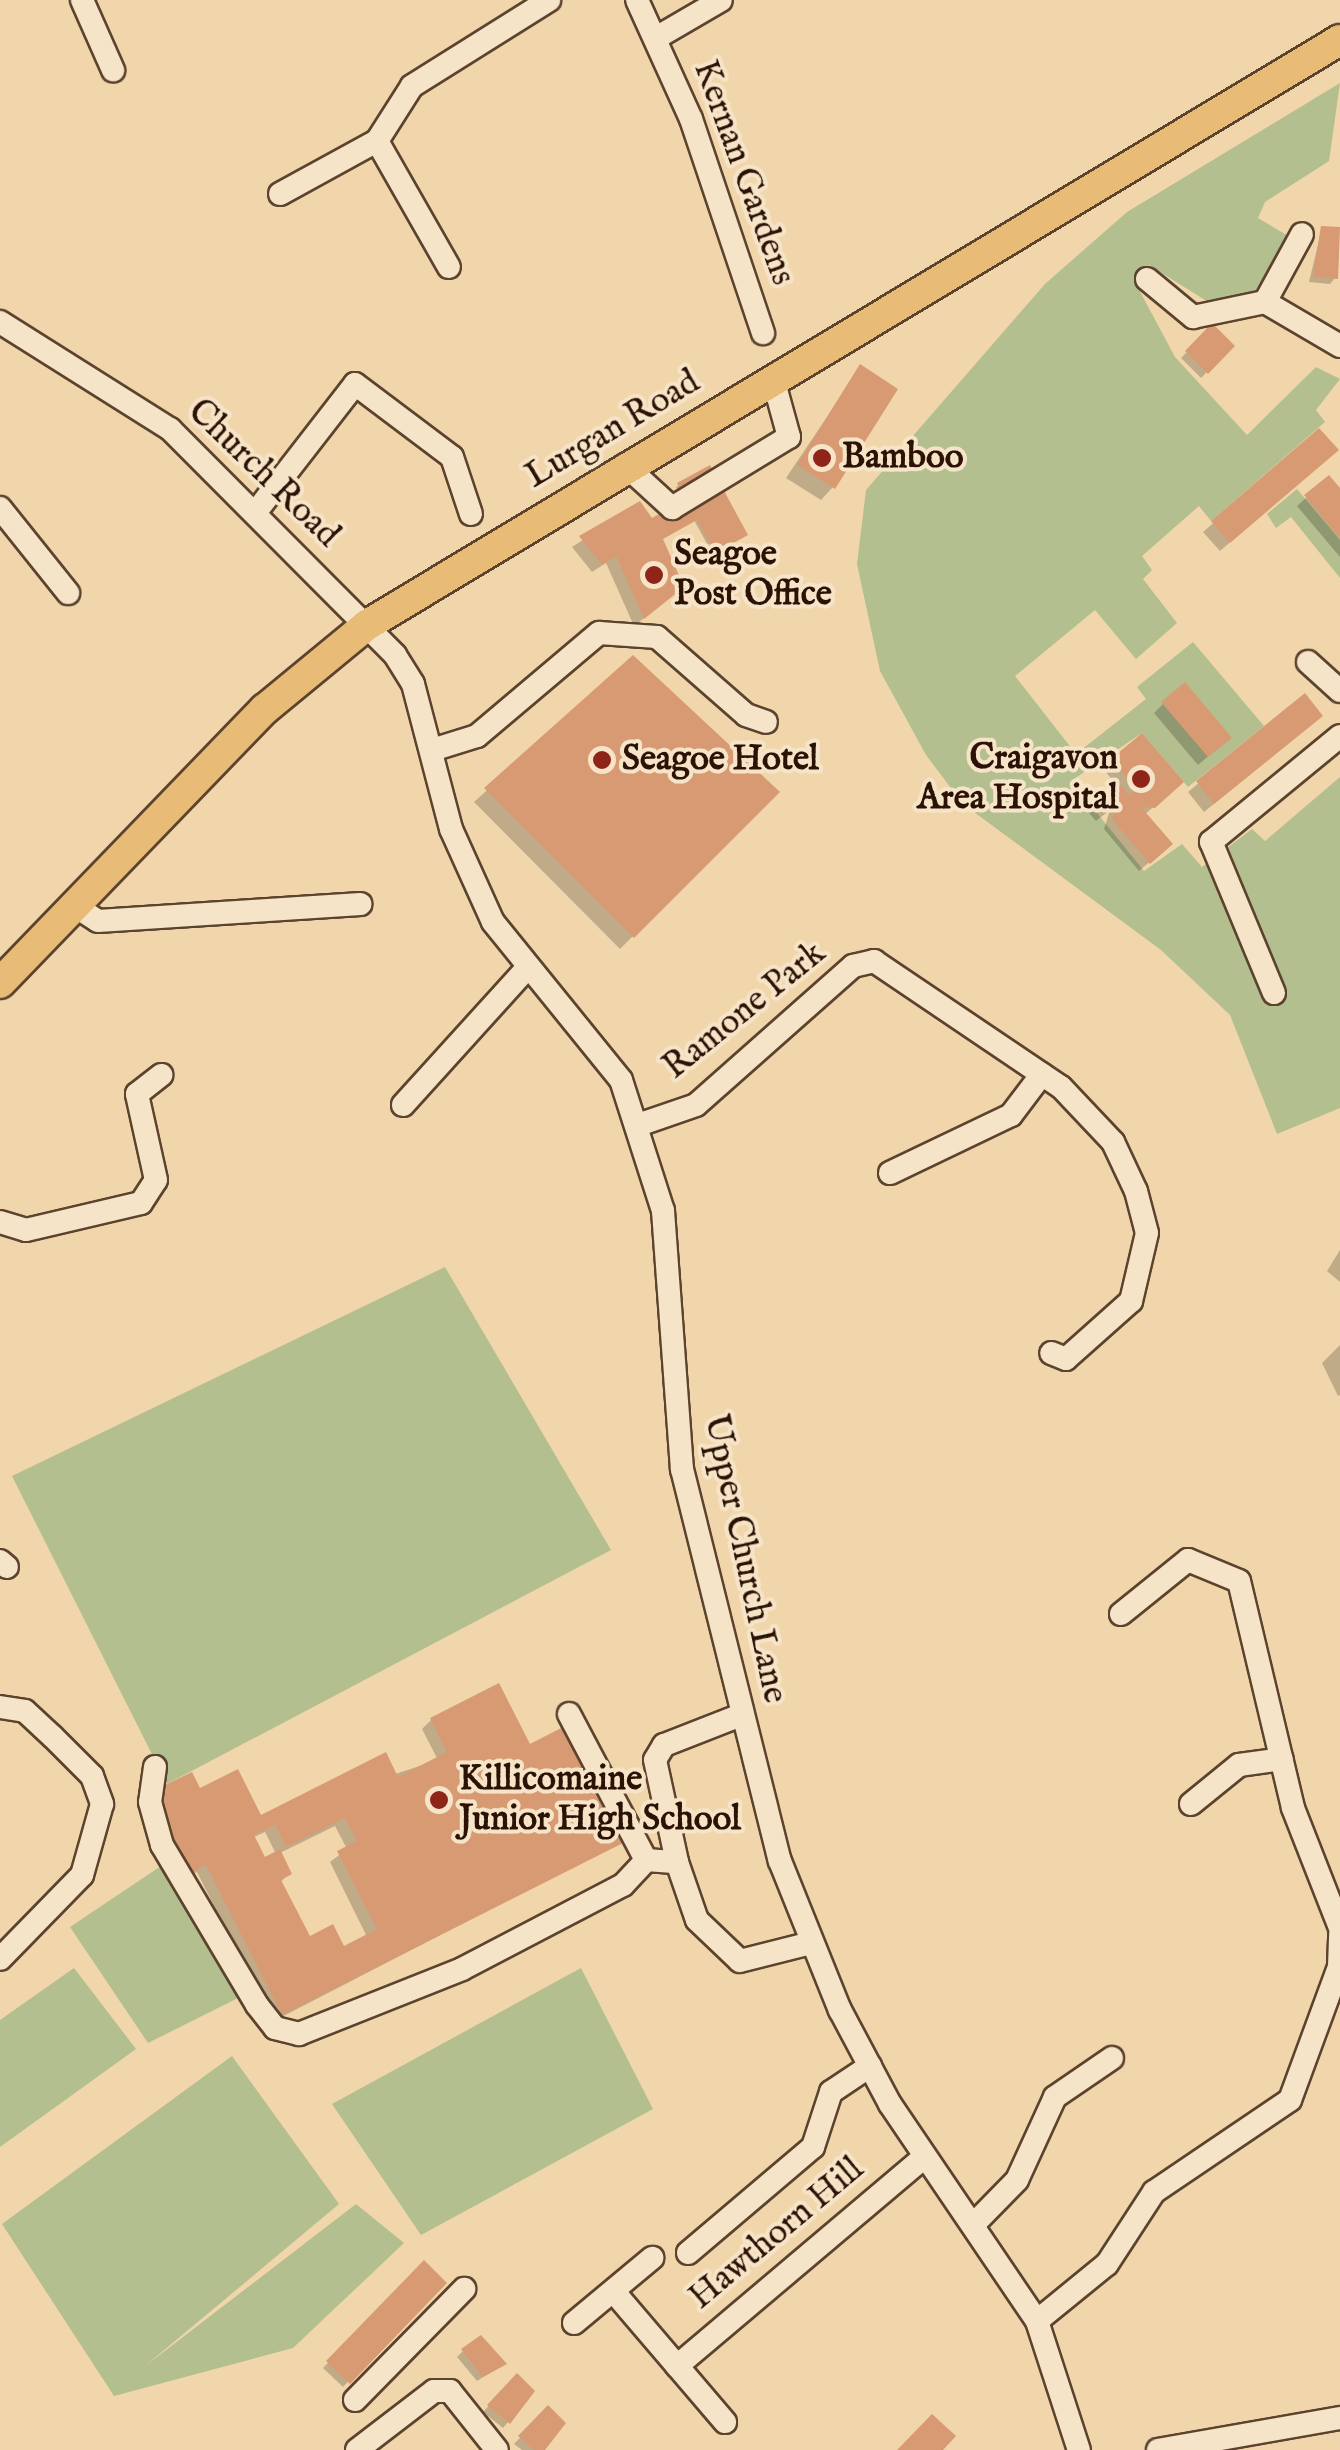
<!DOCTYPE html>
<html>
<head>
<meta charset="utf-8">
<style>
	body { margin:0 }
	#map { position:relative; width:1340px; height:2450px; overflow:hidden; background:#f1d6ab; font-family:"IM FELL English",serif }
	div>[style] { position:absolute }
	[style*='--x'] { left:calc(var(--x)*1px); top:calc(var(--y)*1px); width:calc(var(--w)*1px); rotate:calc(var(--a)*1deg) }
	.green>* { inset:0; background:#b3bf8e }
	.shadow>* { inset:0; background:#0003 }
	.building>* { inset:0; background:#d89a73 }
	.roads { filter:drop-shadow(2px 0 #5c432e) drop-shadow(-2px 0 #5c432e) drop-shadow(0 2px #5c432e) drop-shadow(0 -2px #5c432e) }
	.minor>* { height:22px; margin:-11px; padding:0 11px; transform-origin:11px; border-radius:11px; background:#f6e4c8 }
	.major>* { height:30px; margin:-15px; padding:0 15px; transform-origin:15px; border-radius:15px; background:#e8bb76 }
	.dots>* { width:28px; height:28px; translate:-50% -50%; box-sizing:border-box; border:5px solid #f6e4c8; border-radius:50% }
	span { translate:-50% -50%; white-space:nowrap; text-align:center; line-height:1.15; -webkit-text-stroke:8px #f6e4c8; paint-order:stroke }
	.street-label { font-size:35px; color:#2b1205 }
	.poi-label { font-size:35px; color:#2b1205; font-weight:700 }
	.left { translate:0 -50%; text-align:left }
	.right { translate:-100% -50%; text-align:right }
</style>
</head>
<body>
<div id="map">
	<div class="green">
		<div style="clip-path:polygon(1340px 83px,1329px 161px,1265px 202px,1258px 218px,1290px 237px,1255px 291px,1213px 305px,1149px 265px,1137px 286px,1175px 357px,1247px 435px,1316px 367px,1340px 379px,1316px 410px,1325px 422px,1211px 521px,1199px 506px,1142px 556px,1152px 570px,1143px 579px,1177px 623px,1136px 659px,1095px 610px,1015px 676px,1076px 754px,1146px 699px,1137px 687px,1193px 642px,1264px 726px,1188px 787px,1142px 733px,1071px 781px,1144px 871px,1182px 844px,1202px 867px,1252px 829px,1265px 841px,1340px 777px,1340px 1108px,1277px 1134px,1230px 1015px,1161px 950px,963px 804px,926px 755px,880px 671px,857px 564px,866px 490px,1045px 284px,1127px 212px)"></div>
		<div style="clip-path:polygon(1297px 489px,1340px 540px,1340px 578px,1291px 517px,1276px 528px,1267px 514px)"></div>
		<div style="clip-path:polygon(445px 1267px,611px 1550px,167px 1784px,12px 1476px)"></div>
		<div style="clip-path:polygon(170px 1860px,250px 1992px,148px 2043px,70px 1927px)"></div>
		<div style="clip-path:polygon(74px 1968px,136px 2049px,0 2147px,0 2020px)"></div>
		<div style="clip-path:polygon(581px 1968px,653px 2109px,421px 2235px,332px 2104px)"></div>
		<div style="clip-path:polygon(232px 2056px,339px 2204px,144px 2367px,356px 2204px,404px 2243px,293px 2348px,114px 2396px,2px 2224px)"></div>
	</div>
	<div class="shadow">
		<div style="clip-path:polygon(1322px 228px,1335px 278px,1330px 284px,1309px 282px)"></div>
		<div style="clip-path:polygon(1212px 326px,1232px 346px,1201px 378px,1181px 358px)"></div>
		<div style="clip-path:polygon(860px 368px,833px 487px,821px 500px,786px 478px)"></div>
		<div style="clip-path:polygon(1319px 432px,1326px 459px,1220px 551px,1203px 532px)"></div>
		<div style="clip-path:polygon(709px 468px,743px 536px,712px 553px,676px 487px)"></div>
		<div style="clip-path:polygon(1328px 478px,1340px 492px,1340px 557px,1297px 506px)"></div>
		<div style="clip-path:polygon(639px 504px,672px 596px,634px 626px,606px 563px,592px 572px,572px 547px)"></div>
		<div style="clip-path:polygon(633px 658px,776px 793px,620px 949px,474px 802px)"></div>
		<div style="clip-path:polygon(1304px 696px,1311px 725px,1204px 812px,1188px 792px)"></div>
		<div style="clip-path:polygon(1163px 704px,1219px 747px,1198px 765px,1154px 713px)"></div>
		<div style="clip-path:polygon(1113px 761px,1172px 791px,1144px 815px,1160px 853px,1139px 871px,1104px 829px,1110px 810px,1096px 821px,1088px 812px,1117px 785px,1104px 770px)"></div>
		<div style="clip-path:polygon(1340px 1250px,1340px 1282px,1327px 1271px)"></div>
		<div style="clip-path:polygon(1340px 1345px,1340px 1395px,1338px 1396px,1322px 1363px)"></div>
		<div style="clip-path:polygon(evenodd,431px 1720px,529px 1747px,622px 1841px,272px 2022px,197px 1872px,177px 1882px,145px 1820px,160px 1790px,199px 1792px,260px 1818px,438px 1760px,422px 1729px,431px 1720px,335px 1826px,347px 1849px,330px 1862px,367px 1937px,342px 1949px,308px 1939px,280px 1883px,289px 1873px,280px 1853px,335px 1826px,431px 1720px,265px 1832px,276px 1854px,264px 1860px,252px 1838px,265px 1832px)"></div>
		<div style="clip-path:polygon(424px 2264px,444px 2283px,343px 2387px,323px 2368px)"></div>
		<div style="clip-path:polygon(463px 2351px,504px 2364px,477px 2381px,457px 2357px)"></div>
		<div style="clip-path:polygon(517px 2376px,508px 2422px,503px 2428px,483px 2412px)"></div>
		<div style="clip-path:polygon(548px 2408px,542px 2450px,522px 2450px,514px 2444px)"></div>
	</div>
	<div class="building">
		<div style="clip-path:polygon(1321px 226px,1340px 227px,1338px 279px,1313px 277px)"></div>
		<div style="clip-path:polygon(1212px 323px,1235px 346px,1208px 374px,1185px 351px)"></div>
		<div style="clip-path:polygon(860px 364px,898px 389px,835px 489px,797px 465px)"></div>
		<div style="clip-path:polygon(1319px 428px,1339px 450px,1230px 543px,1211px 521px)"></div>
		<div style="clip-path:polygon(710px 465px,748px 535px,715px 553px,697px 520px,663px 539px,684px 587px,644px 619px,616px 556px,602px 565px,579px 536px,640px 501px,652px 518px,685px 499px,677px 483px)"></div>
		<div style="clip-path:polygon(1329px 475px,1340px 488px,1340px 538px,1304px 495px)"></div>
		<div style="clip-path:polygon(633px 655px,780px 792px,634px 938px,484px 788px)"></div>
		<div style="clip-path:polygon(1185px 682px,1232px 738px,1208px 757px,1161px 702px)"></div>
		<div style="clip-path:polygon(1305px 693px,1323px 716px,1214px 804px,1196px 781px)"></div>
		<div style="clip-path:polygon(1142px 733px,1184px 782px,1155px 808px,1141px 807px,1173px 844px,1150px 864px,1112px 819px,1116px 806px,1106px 813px,1095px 801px,1117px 781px,1129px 795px,1136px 788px,1111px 759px)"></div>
		<div style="clip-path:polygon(evenodd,499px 1683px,530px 1744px,567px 1725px,625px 1842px,282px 2015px,206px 1865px,186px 1875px,153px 1808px,165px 1802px,159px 1788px,192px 1772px,200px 1788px,238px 1769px,261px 1815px,386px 1752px,398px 1777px,447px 1752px,430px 1718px,499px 1683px,345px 1818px,357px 1841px,337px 1851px,377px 1929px,344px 1946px,333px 1924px,310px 1936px,281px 1880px,292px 1874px,280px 1849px,265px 1857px,254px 1835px,275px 1825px,286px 1847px,345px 1818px)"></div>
		<div style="clip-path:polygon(424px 2260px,447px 2283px,350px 2384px,326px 2361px)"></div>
		<div style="clip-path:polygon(481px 2335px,507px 2364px,483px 2377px,461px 2349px)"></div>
		<div style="clip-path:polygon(517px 2373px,535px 2391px,510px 2424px,487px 2405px)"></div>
		<div style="clip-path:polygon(548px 2405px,566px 2423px,545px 2450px,534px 2450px,518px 2436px)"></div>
		<div style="clip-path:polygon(932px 2414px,956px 2436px,943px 2450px,897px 2450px)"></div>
	</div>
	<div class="roads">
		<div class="minor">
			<div style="--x:82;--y:0;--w:77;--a:66.1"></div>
			<div style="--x:637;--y:0;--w:131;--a:65.6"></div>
			<div style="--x:691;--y:119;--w:226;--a:71.4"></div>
			<div style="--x:656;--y:38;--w:75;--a:-30.3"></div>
			<div style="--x:377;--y:141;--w:145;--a:60.3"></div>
			<div style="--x:280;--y:194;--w:111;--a:-28.7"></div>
			<div style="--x:377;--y:141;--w:65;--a:-57.5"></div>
			<div style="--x:412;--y:86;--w:162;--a:-32.1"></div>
			<div style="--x:1147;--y:279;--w:60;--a:39.6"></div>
			<div style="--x:1193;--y:317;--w:74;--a:-11.8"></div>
			<div style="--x:1265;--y:302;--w:77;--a:-61.4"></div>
			<div style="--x:1265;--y:302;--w:87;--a:30.4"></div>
			<div style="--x:0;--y:322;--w:201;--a:32.2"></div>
			<div style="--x:170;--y:429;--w:319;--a:45.1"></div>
			<div style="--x:395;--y:655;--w:34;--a:58"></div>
			<div style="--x:413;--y:684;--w:150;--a:75.3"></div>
			<div style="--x:451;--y:829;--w:102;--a:65.7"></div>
			<div style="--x:493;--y:922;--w:203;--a:51"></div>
			<div style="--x:621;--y:1080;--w:138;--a:72.2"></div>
			<div style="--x:663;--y:1211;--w:259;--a:85.8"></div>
			<div style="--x:682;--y:1469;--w:404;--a:76"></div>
			<div style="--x:780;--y:1861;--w:161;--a:68.1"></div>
			<div style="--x:840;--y:2010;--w:106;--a:62"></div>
			<div style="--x:890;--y:2104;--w:262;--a:55.9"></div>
			<div style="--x:1037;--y:2321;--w:136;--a:72"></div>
			<div style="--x:625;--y:465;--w:64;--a:42.5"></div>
			<div style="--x:672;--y:508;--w:137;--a:-31.3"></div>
			<div style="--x:789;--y:437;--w:60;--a:-105.4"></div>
			<div style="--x:0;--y:508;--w:109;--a:51.3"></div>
			<div style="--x:255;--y:513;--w:163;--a:-52.2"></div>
			<div style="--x:355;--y:384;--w:121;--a:37"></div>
			<div style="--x:452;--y:457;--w:60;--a:71.6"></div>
			<div style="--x:1308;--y:662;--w:43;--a:42.2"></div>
			<div style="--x:432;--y:750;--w:47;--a:-17.3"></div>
			<div style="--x:477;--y:736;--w:160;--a:-40.2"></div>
			<div style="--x:599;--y:633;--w:58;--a:3.9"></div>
			<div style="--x:657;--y:637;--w:118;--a:41.2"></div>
			<div style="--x:746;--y:715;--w:21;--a:19"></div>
			<div style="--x:75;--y:906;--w:27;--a:33"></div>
			<div style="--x:98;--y:921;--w:263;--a:-3.7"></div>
			<div style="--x:1274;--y:993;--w:164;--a:-112.6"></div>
			<div style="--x:1211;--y:842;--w:167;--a:-39.4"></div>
			<div style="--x:403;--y:1105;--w:186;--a:-47.8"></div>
			<div style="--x:641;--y:1124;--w:58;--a:-19.1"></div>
			<div style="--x:696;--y:1105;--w:210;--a:-41.5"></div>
			<div style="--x:853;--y:966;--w:22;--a:-13"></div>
			<div style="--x:874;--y:961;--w:225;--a:34"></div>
			<div style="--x:1061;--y:1087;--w:76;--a:46.6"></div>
			<div style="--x:1113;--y:1142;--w:54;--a:64.9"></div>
			<div style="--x:1136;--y:1191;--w:43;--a:75.3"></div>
			<div style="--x:1147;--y:1233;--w:70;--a:103.2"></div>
			<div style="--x:1131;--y:1301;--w:87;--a:138.3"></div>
			<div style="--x:1066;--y:1359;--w:16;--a:-158"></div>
			<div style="--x:890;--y:1173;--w:134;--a:-25.6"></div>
			<div style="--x:1011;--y:1115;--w:51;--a:-52.9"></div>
			<div style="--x:0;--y:1222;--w:27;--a:17"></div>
			<div style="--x:26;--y:1230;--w:118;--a:-13.2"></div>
			<div style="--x:141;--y:1203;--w:27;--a:-57"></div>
			<div style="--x:156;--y:1180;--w:88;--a:-102.5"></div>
			<div style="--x:137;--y:1094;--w:31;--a:-38"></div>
			<div style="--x:0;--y:1561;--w:9;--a:41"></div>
			<div style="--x:1121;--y:1614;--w:86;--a:-38.9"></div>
			<div style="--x:1188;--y:1560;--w:55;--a:22.4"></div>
			<div style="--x:1239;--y:1581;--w:233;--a:76.6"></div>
			<div style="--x:1293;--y:1808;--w:129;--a:68.6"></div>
			<div style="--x:0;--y:1707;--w:25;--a:9"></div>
			<div style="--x:25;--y:1711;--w:38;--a:43"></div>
			<div style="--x:53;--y:1737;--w:55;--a:45"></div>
			<div style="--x:92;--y:1776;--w:30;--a:70"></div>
			<div style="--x:102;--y:1804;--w:74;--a:105.7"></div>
			<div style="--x:82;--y:1875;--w:117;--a:134.3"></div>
			<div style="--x:569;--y:1714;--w:165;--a:62.2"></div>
			<div style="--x:741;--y:1715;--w:83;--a:158.7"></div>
			<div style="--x:664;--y:1745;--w:17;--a:121"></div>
			<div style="--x:655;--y:1760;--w:104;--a:77.8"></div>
			<div style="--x:677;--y:1862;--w:61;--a:71"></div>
			<div style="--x:697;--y:1920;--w:59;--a:43.6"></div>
			<div style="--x:740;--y:1961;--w:73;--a:-14.2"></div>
			<div style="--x:155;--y:1767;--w:35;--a:98"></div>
			<div style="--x:150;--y:1802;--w:45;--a:74.4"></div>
			<div style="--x:162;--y:1845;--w:186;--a:59.3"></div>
			<div style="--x:257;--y:2005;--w:29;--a:52"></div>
			<div style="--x:275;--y:2028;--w:25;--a:14"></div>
			<div style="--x:299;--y:2034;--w:175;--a:-21.7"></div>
			<div style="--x:462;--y:1969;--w:182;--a:-27.6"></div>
			<div style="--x:623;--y:1885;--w:34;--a:-47"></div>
			<div style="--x:646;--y:1860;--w:31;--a:4"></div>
			<div style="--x:1191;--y:1804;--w:62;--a:-39.1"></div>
			<div style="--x:1239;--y:1765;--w:43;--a:-7.9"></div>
			<div style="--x:973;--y:2225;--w:63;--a:-45.6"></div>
			<div style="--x:1017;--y:2180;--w:91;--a:-65.4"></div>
			<div style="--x:1055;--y:2097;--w:69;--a:-34.4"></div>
			<div style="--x:688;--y:2253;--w:164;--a:-40.3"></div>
			<div style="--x:813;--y:2147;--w:58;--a:-71.9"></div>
			<div style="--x:831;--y:2092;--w:47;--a:-33.7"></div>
			<div style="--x:614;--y:2292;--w:171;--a:49.5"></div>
			<div style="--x:1037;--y:2321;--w:90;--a:-39.2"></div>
			<div style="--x:1107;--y:2264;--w:86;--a:-56.9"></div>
			<div style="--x:1154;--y:2192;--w:164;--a:-34.1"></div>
			<div style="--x:1290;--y:2100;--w:142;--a:-69.8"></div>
			<div style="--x:1339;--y:1967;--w:33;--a:-88"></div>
			<div style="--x:574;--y:2323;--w:102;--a:-39.8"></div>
			<div style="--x:677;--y:2366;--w:324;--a:-40.2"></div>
			<div style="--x:355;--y:2400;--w:156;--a:-45.5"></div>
			<div style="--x:357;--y:2450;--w:97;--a:-37.5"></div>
			<div style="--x:434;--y:2391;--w:16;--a:0"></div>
			<div style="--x:450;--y:2391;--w:75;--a:51.5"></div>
			<div style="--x:1158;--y:2450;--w:185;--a:-10"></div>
		</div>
		<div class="major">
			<div style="--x:0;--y:983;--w:381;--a:-46"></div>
			<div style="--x:265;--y:709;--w:132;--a:-39.5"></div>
			<div style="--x:367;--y:625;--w:1135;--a:-31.02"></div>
		</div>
	</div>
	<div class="dots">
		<div style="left:822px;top:458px;background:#8f2418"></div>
		<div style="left:654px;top:575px;background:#8f2418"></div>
		<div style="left:602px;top:760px;background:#8f2418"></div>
		<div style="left:1141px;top:779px;background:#8f2418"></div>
		<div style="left:439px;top:1800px;background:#8f2418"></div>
	</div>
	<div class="street-label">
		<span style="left:743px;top:173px;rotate:70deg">Kernan Gardens</span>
		<span style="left:613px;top:430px;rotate:-31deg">Lurgan Road</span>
		<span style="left:263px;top:474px;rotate:44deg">Church Road</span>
		<span style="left:745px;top:1011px;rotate:-39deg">Ramone Park</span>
		<span style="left:744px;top:1559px;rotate:78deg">Upper Church Lane</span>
		<span style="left:777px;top:2234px;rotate:-40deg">Hawthorn Hill</span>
	</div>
	<div class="poi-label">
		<span class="left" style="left:842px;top:458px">Bamboo</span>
		<span class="left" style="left:674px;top:575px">Seagoe<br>Post Office</span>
		<span class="right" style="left:1118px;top:779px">Craigavon<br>Area Hospital</span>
		<span class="left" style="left:622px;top:760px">Seagoe Hotel</span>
		<span class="left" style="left:459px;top:1800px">Killicomaine<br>Junior High School</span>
	</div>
</div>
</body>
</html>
